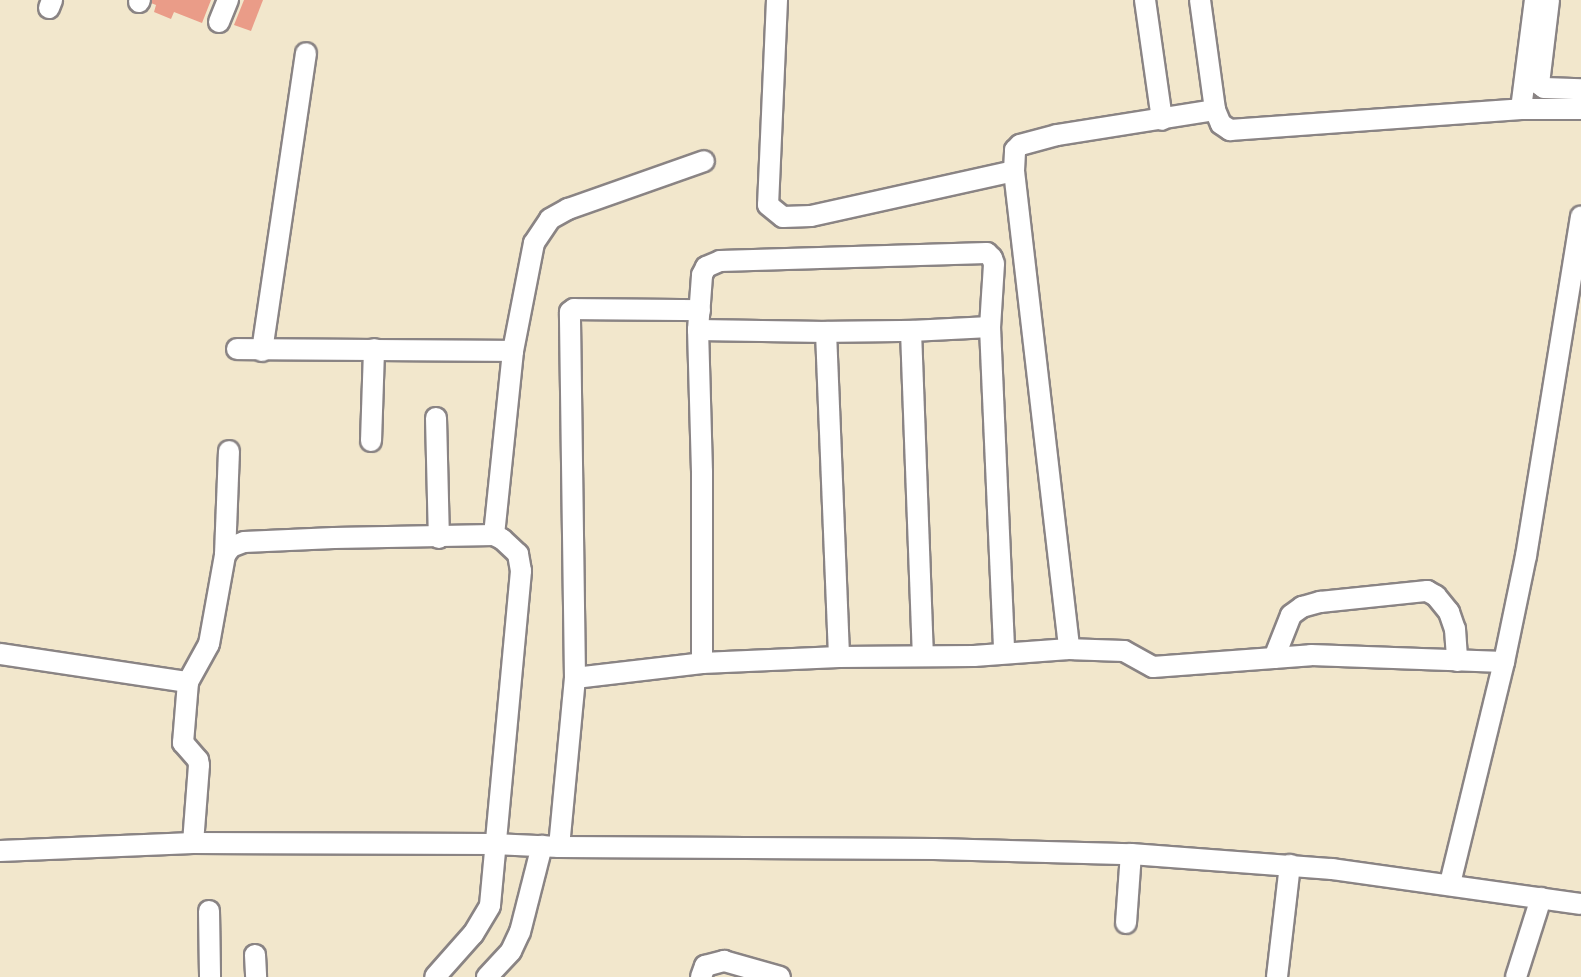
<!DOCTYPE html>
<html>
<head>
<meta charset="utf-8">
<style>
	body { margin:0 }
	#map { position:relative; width:1581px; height:977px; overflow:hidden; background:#f2e7cc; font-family:Sriracha,sans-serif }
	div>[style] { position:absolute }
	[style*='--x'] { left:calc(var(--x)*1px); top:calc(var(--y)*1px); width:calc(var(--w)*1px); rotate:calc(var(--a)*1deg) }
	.building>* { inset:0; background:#ea9c88 }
	.roads { filter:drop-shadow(2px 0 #8a8484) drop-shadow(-2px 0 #8a8484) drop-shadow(0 2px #8a8484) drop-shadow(0 -2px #8a8484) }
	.minor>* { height:20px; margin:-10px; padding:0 10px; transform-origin:10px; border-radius:10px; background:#fff }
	span { translate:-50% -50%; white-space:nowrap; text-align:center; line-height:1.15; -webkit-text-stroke:5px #fcf5e5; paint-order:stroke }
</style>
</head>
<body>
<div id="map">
	<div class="building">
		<div style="clip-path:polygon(152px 0,211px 0,202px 23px,174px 12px,171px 19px,154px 12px,156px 5px,151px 3px)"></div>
		<div style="clip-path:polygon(244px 0,263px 0,251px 31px,234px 25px)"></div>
	</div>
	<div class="roads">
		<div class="minor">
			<div style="--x:777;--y:0;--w:205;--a:92.5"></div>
			<div style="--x:768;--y:205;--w:19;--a:39"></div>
			<div style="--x:783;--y:217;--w:28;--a:-2"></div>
			<div style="--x:811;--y:216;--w:208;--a:-12.5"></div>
			<div style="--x:1014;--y:171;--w:21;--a:-87"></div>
			<div style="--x:1015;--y:150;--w:7;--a:-45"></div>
			<div style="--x:1020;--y:145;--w:38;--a:-15"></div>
			<div style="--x:1057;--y:135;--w:160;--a:-9"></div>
			<div style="--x:1145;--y:0;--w:121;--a:81.9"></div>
			<div style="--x:1200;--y:0;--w:111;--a:82.2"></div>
			<div style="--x:1215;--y:110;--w:15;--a:67"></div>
			<div style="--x:1221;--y:124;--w:11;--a:34"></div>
			<div style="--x:1230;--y:130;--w:292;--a:-4.1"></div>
			<div style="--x:1521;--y:109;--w:60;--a:0"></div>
			<div style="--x:1549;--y:0;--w:85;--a:96.8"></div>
			<div style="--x:1539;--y:84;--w:6;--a:39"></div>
			<div style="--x:1544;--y:88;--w:37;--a:2"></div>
			<div style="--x:139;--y:2;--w:2;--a:-63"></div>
			<div style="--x:49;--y:8;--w:9;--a:-69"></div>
			<div style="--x:219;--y:22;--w:24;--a:-68"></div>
			<div style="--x:1521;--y:109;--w:110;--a:-82.7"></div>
			<div style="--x:1014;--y:171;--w:481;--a:83.4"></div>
			<div style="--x:698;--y:330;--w:128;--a:0.9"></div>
			<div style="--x:826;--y:332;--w:325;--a:87.7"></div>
			<div style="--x:911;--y:331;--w:79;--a:-2.9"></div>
			<div style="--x:990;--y:327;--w:326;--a:87.5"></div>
			<div style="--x:826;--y:332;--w:85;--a:-0.7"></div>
			<div style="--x:911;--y:331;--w:325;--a:87.9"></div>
			<div style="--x:237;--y:349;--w:276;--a:0.4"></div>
			<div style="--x:262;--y:351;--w:301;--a:-81.6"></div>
			<div style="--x:436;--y:418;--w:120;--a:88.6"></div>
			<div style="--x:371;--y:441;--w:92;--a:-88.1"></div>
			<div style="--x:494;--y:535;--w:185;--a:-84.1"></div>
			<div style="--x:513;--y:351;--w:110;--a:-79"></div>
			<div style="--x:534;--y:243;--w:29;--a:-56"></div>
			<div style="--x:550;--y:219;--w:21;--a:-29"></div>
			<div style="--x:568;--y:209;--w:144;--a:-19.4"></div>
			<div style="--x:225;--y:555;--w:104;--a:-87.8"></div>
			<div style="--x:0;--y:654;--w:190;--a:8.5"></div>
			<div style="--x:1274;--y:658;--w:46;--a:-68.4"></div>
			<div style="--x:1291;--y:615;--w:14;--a:-36"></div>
			<div style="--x:1302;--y:607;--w:19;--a:-16"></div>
			<div style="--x:1320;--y:602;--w:108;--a:-5.9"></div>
			<div style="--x:1427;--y:591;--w:10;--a:29"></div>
			<div style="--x:1436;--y:596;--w:21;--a:51"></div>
			<div style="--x:1449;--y:612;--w:18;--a:71"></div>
			<div style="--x:1455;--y:629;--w:32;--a:86"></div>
			<div style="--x:1504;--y:662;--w:108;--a:-78.3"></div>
			<div style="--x:1526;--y:556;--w:344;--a:-80.8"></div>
			<div style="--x:702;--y:663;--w:191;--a:-90"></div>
			<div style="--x:702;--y:472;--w:142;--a:-91.6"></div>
			<div style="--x:698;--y:330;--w:55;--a:-85.8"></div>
			<div style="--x:702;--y:275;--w:9;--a:-63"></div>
			<div style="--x:706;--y:267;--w:15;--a:-23"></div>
			<div style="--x:720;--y:261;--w:267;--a:-1.7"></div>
			<div style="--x:987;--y:253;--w:7;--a:45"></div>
			<div style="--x:992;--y:258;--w:6;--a:72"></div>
			<div style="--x:994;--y:264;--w:63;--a:93.6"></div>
			<div style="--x:575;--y:678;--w:128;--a:-6.7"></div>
			<div style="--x:702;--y:663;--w:137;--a:-2.5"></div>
			<div style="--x:839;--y:657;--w:135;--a:-0.4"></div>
			<div style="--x:974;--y:656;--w:95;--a:-4.2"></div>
			<div style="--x:1069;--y:649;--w:55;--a:2.1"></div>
			<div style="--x:1124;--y:651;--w:33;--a:29"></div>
			<div style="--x:1153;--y:667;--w:158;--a:-4.3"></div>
			<div style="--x:1311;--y:655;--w:193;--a:2.1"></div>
			<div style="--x:1504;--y:662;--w:228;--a:103.7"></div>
			<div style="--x:193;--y:843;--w:78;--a:-85.6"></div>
			<div style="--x:199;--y:765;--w:5;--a:-101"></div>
			<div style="--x:198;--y:760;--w:23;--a:-131"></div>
			<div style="--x:183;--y:743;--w:61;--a:-85.3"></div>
			<div style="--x:188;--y:682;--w:43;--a:-61.1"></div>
			<div style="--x:209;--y:644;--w:90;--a:-79.8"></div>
			<div style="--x:225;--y:555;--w:10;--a:-53"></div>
			<div style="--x:231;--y:547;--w:14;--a:-21"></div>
			<div style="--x:244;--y:542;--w:90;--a:-2.5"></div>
			<div style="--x:334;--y:538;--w:160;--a:-1.1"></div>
			<div style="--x:494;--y:535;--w:9;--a:27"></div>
			<div style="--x:502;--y:539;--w:22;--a:43"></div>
			<div style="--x:518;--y:554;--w:17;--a:80"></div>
			<div style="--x:521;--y:571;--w:336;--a:95.3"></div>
			<div style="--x:490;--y:906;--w:33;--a:121"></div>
			<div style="--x:473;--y:934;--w:57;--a:131.5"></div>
			<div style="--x:559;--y:847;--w:170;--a:-84.6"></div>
			<div style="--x:575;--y:678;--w:366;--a:-90.8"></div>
			<div style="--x:570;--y:312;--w:5;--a:-37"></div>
			<div style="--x:574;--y:309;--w:126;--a:0.5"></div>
			<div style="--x:0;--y:851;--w:193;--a:-2.4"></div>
			<div style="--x:193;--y:843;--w:301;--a:0.2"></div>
			<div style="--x:494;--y:844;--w:65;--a:2.6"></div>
			<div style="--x:559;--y:847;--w:375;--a:0.3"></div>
			<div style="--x:934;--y:849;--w:197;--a:1.5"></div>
			<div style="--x:1131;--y:854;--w:202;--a:4.3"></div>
			<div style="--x:1332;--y:869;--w:251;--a:8"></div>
			<div style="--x:209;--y:911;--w:66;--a:89.1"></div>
			<div style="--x:1126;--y:923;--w:69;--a:-85.9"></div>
			<div style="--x:255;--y:955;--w:22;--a:87"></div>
			<div style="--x:487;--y:977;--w:35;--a:-47"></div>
			<div style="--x:511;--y:951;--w:21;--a:-65"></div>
			<div style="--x:520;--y:932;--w:89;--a:-75.7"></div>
			<div style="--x:701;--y:977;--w:12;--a:-70"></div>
			<div style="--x:705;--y:966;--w:20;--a:-15"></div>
			<div style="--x:724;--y:961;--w:58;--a:15.9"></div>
			<div style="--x:1277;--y:977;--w:113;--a:-83.4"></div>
			<div style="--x:1516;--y:977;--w:83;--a:-72.4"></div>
		</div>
	</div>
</div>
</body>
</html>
